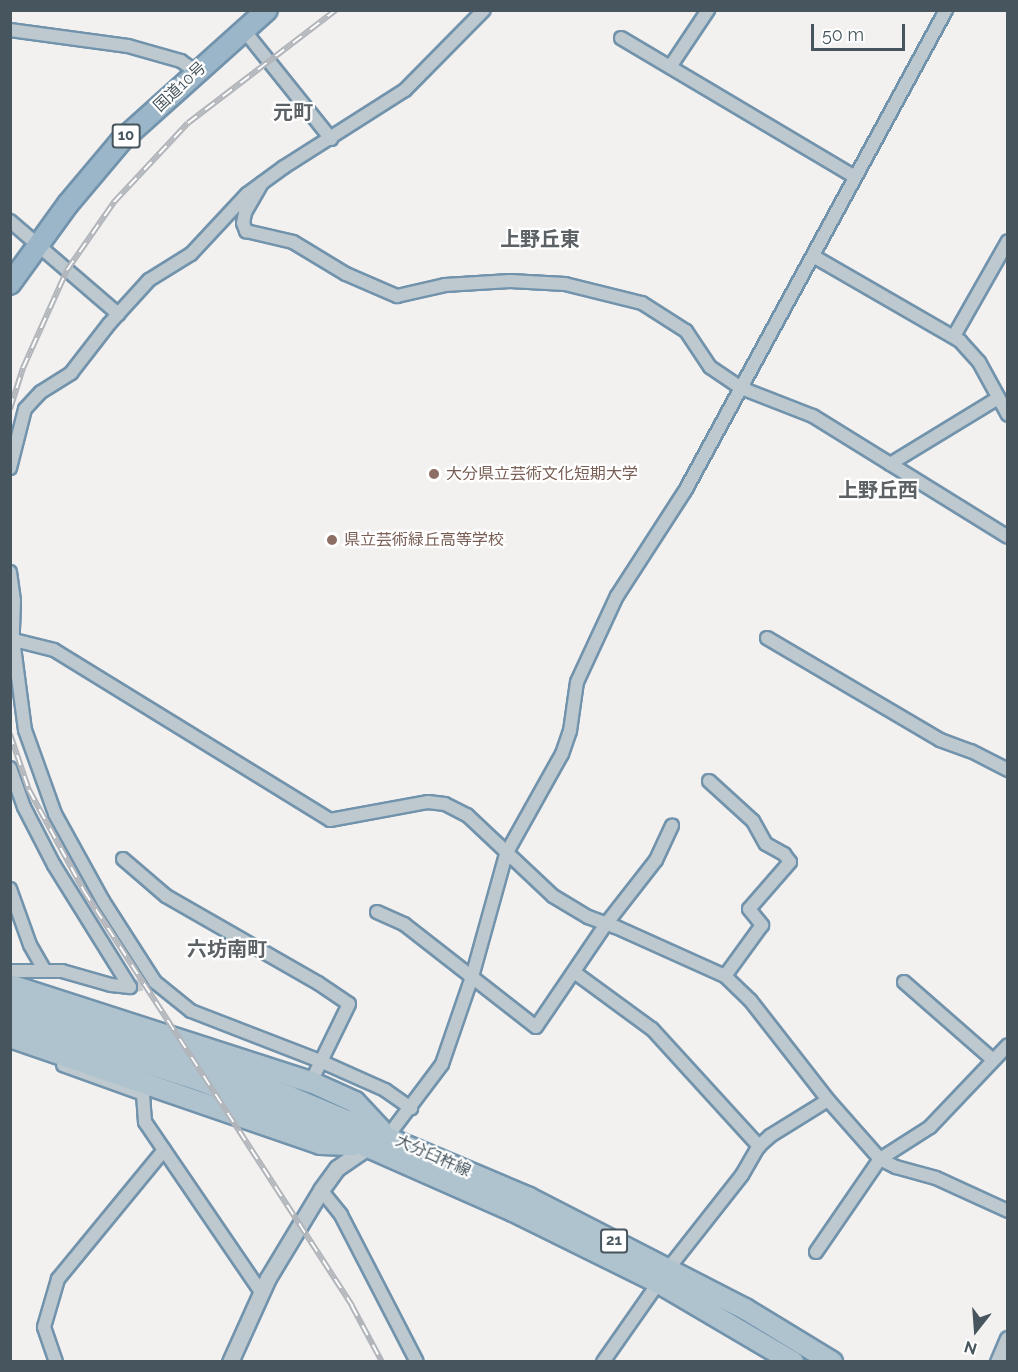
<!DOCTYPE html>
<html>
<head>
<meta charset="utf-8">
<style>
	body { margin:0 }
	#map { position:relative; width:1018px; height:1372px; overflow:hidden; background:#f3f0f0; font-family:Raleway,"Noto Sans JP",sans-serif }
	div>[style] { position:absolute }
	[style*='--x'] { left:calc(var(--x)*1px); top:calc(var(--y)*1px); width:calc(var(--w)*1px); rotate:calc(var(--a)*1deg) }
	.minor-tunnel>* { height:12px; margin-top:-6px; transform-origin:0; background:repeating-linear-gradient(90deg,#c8cacc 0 12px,transparent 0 18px) }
	.roads { filter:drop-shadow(2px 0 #7293ac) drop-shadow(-2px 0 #7293ac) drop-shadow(0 2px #7293ac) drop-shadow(0 -2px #7293ac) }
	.minor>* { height:12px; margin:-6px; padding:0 6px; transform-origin:6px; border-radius:6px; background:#bdc9cf }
	.tertiary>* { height:15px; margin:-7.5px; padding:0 7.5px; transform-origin:7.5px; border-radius:7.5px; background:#bdc9cf }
	.primary>* { height:20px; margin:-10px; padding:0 10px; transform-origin:10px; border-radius:10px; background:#afc3cf }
	.trunk>* { height:20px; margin:-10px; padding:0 10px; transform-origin:10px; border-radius:10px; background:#9bb6c8 }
	.rail>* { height:6px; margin-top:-3px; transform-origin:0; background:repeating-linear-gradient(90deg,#fff 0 11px,#b2b6bb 0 22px); box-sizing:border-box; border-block:2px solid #b2b6bb }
	.dots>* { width:16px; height:16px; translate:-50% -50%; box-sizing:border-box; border:3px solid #fff; border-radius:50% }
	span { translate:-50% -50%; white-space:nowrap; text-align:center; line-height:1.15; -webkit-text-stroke:4.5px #fff; paint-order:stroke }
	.shield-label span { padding:2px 4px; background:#fff; border:2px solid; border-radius:4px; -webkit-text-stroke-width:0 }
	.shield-label { font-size:15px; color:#47565e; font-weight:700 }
	.street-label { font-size:16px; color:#47565e }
	.education-label { font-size:16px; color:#785e54 }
	.left { translate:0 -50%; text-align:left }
	.quarter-label { font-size:20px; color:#5c6165; font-weight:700 }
	.frame { position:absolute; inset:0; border:12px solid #47565e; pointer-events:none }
	.north { position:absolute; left:946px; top:1300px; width:60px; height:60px; -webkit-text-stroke:4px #fff; paint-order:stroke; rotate:197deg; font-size:16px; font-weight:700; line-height:24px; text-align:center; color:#47565e }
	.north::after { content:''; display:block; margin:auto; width:21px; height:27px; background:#47565e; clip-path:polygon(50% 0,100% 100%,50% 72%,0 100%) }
	.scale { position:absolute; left:811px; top:24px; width:94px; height:27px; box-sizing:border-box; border:3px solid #47565e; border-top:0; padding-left:8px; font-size:18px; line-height:21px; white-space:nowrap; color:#47565e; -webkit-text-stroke:4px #fff; paint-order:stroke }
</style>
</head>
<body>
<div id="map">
	<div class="minor-tunnel">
		<div style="--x:130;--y:987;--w:25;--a:-11"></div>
	</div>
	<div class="roads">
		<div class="minor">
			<div style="--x:243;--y:29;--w:141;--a:51.3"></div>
			<div style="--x:10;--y:30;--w:119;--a:7.7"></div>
			<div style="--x:128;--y:46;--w:55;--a:15.8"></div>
			<div style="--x:181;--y:61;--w:19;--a:36"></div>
			<div style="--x:621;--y:38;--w:272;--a:30.7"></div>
			<div style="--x:670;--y:67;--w:69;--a:-56.3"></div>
			<div style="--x:262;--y:183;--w:34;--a:120"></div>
			<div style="--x:245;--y:213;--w:10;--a:101"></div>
			<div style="--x:243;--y:223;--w:9;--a:69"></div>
			<div style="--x:246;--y:231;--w:48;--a:13.2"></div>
			<div style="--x:293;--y:242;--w:62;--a:31.1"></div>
			<div style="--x:346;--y:274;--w:56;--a:23.3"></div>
			<div style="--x:397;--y:296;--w:49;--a:-12.9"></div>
			<div style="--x:445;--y:285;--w:65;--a:-3.5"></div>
			<div style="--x:510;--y:281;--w:55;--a:3.1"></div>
			<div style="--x:565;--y:284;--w:79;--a:13.9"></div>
			<div style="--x:642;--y:303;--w:52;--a:32.5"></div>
			<div style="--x:686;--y:331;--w:43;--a:56.3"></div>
			<div style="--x:710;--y:367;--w:37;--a:34"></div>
			<div style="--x:741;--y:388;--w:77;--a:21.3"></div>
			<div style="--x:813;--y:416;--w:229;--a:31.8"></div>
			<div style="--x:10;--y:221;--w:143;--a:40.7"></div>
			<div style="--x:813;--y:256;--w:170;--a:30"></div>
			<div style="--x:960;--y:341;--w:28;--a:48"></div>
			<div style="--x:979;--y:362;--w:60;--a:61.3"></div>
			<div style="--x:954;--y:336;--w:109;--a:-60.4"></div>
			<div style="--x:890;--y:464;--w:127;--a:-31.4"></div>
			<div style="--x:10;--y:468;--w:61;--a:-75.7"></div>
			<div style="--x:25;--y:409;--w:23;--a:-47"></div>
			<div style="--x:41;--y:392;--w:36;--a:-32"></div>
			<div style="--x:71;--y:373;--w:62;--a:-52.2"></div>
			<div style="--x:109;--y:324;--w:59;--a:-47.7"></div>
			<div style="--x:149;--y:280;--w:49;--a:-31.8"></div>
			<div style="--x:191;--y:254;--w:82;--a:-47"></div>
			<div style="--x:247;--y:194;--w:46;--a:-36.1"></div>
			<div style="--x:284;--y:167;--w:143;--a:-32.5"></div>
			<div style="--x:405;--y:90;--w:112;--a:-45.4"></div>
			<div style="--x:10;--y:572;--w:29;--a:82"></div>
			<div style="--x:14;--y:601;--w:38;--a:92"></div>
			<div style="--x:13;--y:639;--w:92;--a:82.5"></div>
			<div style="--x:25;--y:730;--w:89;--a:70.3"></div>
			<div style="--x:55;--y:814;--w:99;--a:61.1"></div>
			<div style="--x:103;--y:901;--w:96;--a:57.3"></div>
			<div style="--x:155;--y:982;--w:46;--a:38.9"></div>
			<div style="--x:191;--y:1011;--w:138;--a:21.2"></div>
			<div style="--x:320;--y:1061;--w:71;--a:24"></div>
			<div style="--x:385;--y:1090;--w:32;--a:35"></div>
			<div style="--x:767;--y:638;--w:201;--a:30.5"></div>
			<div style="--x:940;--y:740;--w:33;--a:20"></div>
			<div style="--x:971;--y:751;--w:42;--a:27.2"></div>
			<div style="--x:10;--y:639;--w:45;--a:14"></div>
			<div style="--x:54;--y:650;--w:324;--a:31.6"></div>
			<div style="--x:330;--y:820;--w:100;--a:-10.4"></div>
			<div style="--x:428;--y:802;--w:17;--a:7"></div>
			<div style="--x:445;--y:804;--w:25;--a:27"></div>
			<div style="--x:467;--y:815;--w:118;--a:43.3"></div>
			<div style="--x:553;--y:896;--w:41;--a:31"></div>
			<div style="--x:588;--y:917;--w:30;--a:20"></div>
			<div style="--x:616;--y:927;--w:120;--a:24.2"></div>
			<div style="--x:725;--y:976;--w:35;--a:44"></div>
			<div style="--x:750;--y:1000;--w:127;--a:52"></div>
			<div style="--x:828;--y:1100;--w:79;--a:48.6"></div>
			<div style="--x:880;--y:1159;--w:18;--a:27"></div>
			<div style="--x:896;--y:1167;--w:41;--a:15.4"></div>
			<div style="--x:936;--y:1178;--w:79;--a:24.6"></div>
			<div style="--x:10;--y:768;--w:41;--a:70.3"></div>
			<div style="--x:24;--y:807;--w:65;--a:62.7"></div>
			<div style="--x:54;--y:865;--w:144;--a:58.1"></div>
			<div style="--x:709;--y:781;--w:59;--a:42.3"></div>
			<div style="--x:753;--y:821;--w:26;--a:61"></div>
			<div style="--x:766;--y:844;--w:21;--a:29"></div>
			<div style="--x:784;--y:854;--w:10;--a:53"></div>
			<div style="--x:790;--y:862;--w:62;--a:131.1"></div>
			<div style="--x:749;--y:909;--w:21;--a:51"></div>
			<div style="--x:762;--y:925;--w:63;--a:126"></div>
			<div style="--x:123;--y:859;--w:57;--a:40.7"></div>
			<div style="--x:166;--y:896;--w:175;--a:29.8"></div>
			<div style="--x:318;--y:983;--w:37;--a:34"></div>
			<div style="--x:349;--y:1004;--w:87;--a:116"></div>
			<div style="--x:10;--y:889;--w:59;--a:70.3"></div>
			<div style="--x:30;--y:945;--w:30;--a:60"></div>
			<div style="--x:377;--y:912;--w:30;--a:24"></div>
			<div style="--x:404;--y:924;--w:167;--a:38"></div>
			<div style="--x:536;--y:1027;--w:125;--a:-55.8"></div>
			<div style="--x:606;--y:924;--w:81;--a:-52"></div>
			<div style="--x:656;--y:860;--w:38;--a:-65"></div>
			<div style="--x:10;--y:971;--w:52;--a:0"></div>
			<div style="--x:62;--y:971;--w:51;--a:15.9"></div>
			<div style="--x:111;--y:985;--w:19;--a:6"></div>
			<div style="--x:574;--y:972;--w:97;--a:36.2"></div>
			<div style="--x:652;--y:1029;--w:159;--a:47.6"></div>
			<div style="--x:904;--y:982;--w:117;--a:41.2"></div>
			<div style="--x:63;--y:1065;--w:85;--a:19.9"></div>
			<div style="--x:143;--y:1094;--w:28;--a:86"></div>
			<div style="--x:145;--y:1122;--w:206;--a:55.7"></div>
			<div style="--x:388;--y:1136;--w:90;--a:-53.1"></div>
			<div style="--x:442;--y:1064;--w:92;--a:-71"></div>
			<div style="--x:472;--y:977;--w:128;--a:-74.5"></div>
			<div style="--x:506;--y:854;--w:115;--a:-60.8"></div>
			<div style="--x:562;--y:754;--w:24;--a:-71"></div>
			<div style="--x:570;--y:731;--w:49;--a:-81.9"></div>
			<div style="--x:577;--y:682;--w:95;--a:-65.1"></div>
			<div style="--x:617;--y:596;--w:125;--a:-57.1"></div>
			<div style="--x:685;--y:491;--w:547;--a:-61.51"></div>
			<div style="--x:321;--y:1190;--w:32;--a:51"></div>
			<div style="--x:341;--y:1215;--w:165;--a:62.7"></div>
			<div style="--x:816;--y:1252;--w:113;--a:-55.5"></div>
			<div style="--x:880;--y:1159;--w:59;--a:-32.6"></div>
			<div style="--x:930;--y:1127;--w:113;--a:-46.4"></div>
			<div style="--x:56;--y:1362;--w:37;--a:-109"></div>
			<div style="--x:44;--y:1327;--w:50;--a:-73.7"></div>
			<div style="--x:58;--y:1279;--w:167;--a:-50.6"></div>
			<div style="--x:603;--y:1362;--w:113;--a:-55"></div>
			<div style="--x:668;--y:1269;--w:120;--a:-51.8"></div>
			<div style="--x:742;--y:1175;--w:34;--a:-60"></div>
			<div style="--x:759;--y:1146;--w:15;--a:-42"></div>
			<div style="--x:770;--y:1136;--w:68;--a:-31.8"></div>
		</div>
		<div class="tertiary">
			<div style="--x:230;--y:1362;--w:92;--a:-65.7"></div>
			<div style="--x:268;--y:1278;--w:103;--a:-58.9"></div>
			<div style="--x:321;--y:1190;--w:27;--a:-54"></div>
			<div style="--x:337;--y:1168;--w:42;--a:-34.4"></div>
			<div style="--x:998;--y:1362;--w:25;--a:-67"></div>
		</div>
		<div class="primary">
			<div style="--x:10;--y:985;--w:316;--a:17.9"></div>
			<div style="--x:311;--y:1082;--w:48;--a:24.4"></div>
			<div style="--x:355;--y:1102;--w:38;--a:47"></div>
			<div style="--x:10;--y:1002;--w:132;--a:17.2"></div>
			<div style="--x:136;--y:1041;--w:162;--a:19.9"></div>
			<div style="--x:288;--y:1096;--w:262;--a:22.9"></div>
			<div style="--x:529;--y:1198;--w:243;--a:27.2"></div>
			<div style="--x:745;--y:1309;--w:102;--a:31.3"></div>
			<div style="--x:10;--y:1019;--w:199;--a:17.9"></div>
			<div style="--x:199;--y:1080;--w:180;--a:21.6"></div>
			<div style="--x:366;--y:1146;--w:161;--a:23.9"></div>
			<div style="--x:513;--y:1211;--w:163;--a:26.3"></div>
			<div style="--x:659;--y:1283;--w:156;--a:30.5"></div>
			<div style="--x:10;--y:1037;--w:328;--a:19"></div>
			<div style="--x:320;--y:1144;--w:32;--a:2"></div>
		</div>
		<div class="trunk">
			<div style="--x:10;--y:284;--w:99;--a:-54.1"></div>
			<div style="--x:68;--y:204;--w:82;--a:-49.9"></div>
			<div style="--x:121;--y:141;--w:196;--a:-41.9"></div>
		</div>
	</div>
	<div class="rail">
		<div style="--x:10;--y:409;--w:43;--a:-72.4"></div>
		<div style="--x:23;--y:368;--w:107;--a:-65.8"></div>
		<div style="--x:67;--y:270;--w:83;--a:-55.3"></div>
		<div style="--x:114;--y:202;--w:108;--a:-46.9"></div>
		<div style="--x:188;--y:123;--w:186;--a:-37.4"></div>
		<div style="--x:10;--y:734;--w:59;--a:71.3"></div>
		<div style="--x:29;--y:790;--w:115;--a:61.4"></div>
		<div style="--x:84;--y:891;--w:494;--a:57.1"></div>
		<div style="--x:352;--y:1306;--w:64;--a:61.8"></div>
	</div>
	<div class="dots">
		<div style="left:434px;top:474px;background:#8d6e63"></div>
		<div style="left:332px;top:540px;background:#8d6e63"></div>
	</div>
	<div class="shield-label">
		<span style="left:126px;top:136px">10</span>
		<span style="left:614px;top:1241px">21</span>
	</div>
	<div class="street-label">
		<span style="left:180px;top:87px;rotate:-43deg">国道10号</span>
		<span style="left:433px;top:1156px;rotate:24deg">大分臼杵線</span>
	</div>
	<div class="education-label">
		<span class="left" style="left:446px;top:474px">大分県立芸術文化短期大学</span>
		<span class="left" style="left:344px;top:540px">県立芸術緑丘高等学校</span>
	</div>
	<div class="quarter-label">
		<span style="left:293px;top:112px">元町</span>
		<span style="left:540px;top:239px">上野丘東</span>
		<span style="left:878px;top:490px">上野丘西</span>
		<span style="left:227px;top:949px">六坊南町</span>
	</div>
	<div class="frame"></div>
	<div class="north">N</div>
	<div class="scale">50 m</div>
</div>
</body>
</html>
